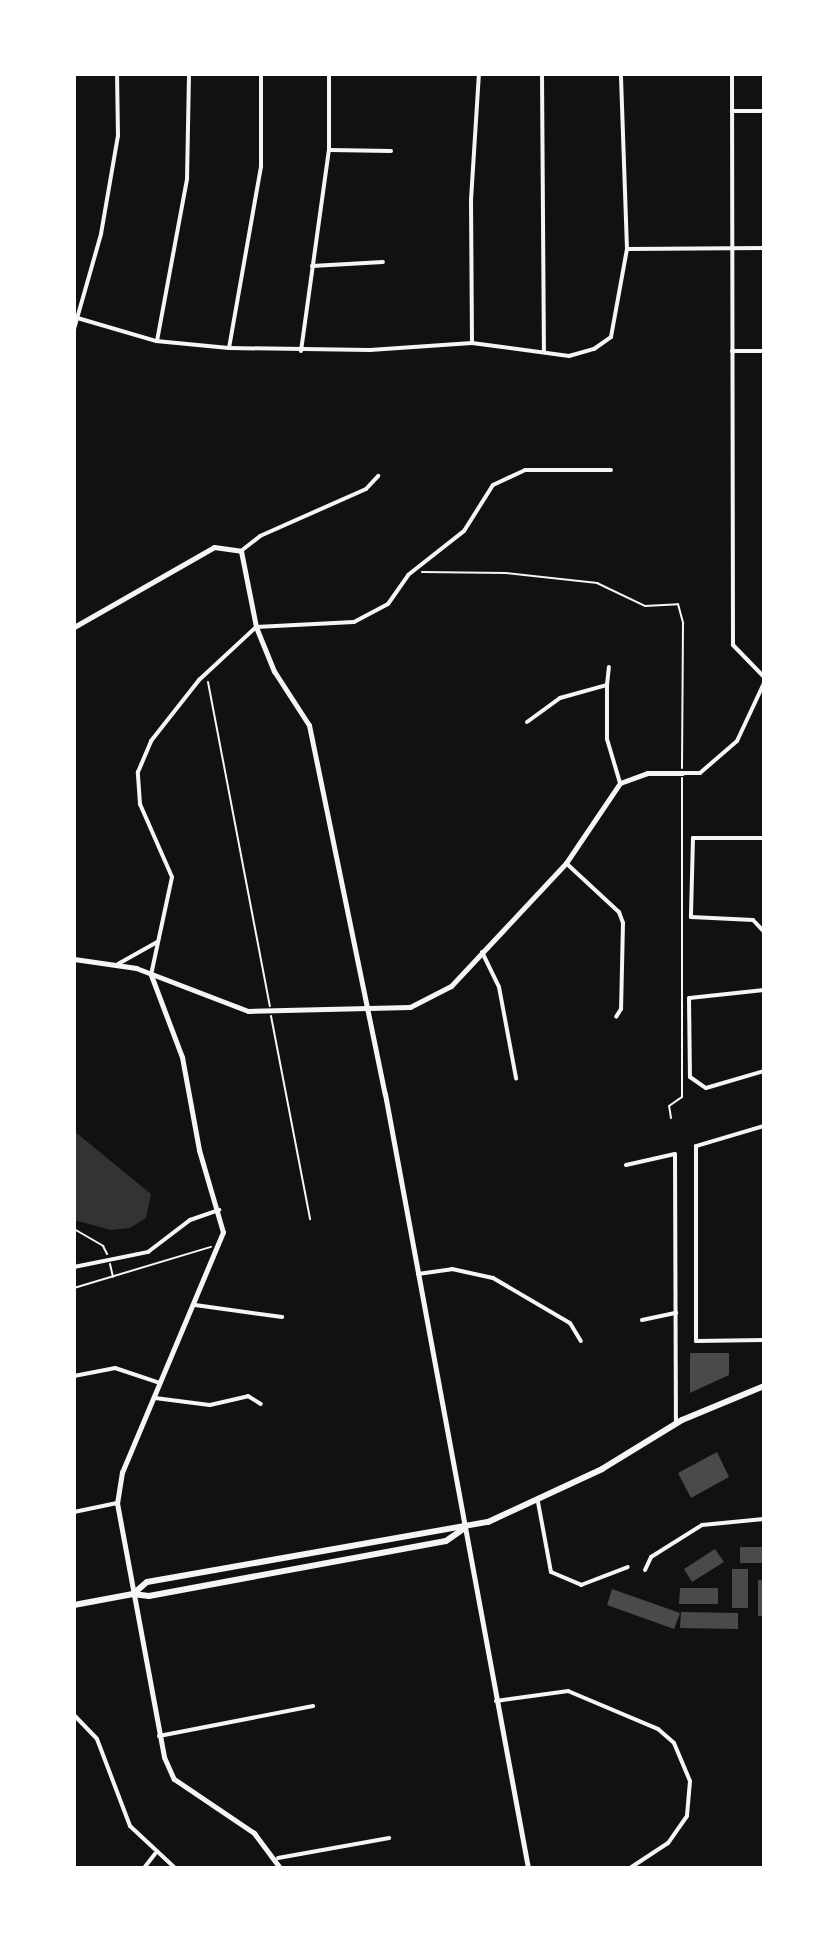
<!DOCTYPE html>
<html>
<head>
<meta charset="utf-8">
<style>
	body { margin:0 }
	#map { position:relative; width:838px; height:1942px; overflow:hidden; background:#111; font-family:"PT Serif",serif }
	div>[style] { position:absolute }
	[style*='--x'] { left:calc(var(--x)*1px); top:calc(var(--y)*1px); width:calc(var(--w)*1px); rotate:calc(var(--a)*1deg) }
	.water>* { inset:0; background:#333 }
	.building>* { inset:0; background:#4a4a4a }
	.path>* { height:2px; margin:-1px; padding:0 1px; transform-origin:1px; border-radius:1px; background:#f5f5f5 }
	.minor>* { height:4px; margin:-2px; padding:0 2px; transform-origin:2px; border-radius:2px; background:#f5f5f5 }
	.tertiary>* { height:5px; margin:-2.5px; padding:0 2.5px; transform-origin:2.5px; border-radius:2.5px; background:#f5f5f5 }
	.primary>* { height:6px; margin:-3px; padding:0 3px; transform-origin:3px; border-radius:3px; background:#f5f5f5 }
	span { translate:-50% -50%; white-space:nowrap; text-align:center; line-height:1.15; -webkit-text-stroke:8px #fff; paint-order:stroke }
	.frame { position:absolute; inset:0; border:76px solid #fff; pointer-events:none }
</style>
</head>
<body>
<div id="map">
	<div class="water">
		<div style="clip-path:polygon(74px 1131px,151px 1194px,146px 1218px,130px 1228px,111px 1230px,74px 1220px)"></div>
	</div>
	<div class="building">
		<div style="clip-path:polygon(690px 1353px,729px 1353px,729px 1375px,690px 1393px)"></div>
		<div style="clip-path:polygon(717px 1452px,729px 1477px,691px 1498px,678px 1473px)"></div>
		<div style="clip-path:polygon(740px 1547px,764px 1547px,764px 1563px,740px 1563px)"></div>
		<div style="clip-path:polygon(715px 1549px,724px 1562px,692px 1582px,684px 1569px)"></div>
		<div style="clip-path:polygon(732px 1569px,748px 1569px,748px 1608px,732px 1608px)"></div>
		<div style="clip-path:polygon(758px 1580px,764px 1580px,764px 1616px,758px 1616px)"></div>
		<div style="clip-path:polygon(680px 1588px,718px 1588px,718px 1604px,679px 1604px)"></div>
		<div style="clip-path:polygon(612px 1589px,680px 1613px,674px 1629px,607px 1605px)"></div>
		<div style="clip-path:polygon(681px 1612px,738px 1613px,738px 1629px,680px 1628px)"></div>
	</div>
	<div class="path">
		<div style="--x:422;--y:572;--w:84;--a:0.7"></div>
		<div style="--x:506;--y:573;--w:92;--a:6.3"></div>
		<div style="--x:597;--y:583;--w:53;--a:25.6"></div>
		<div style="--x:645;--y:606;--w:33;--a:-3"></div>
		<div style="--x:678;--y:604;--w:20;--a:75"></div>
		<div style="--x:683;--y:623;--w:145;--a:90.4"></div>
		<div style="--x:208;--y:682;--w:330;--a:79.2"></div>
		<div style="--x:271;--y:1016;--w:207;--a:79.1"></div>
		<div style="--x:671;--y:1118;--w:12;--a:-99"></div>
		<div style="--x:669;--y:1106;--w:16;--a:-35"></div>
		<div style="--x:682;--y:1097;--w:319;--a:-90"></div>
		<div style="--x:74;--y:1229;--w:34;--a:30"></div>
		<div style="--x:103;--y:1246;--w:9;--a:63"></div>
		<div style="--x:110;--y:1264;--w:13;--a:77"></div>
		<div style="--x:74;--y:1288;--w:143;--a:-16.7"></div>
	</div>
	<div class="minor">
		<div style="--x:542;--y:74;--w:277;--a:89.6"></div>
		<div style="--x:732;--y:74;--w:571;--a:89.9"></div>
		<div style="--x:733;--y:645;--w:45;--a:45.9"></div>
		<div style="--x:732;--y:111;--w:32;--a:0"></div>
		<div style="--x:330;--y:150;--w:61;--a:0.9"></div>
		<div style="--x:627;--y:249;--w:137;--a:-0.4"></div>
		<div style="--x:312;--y:266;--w:71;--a:-3.2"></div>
		<div style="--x:74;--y:317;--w:85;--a:16.3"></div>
		<div style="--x:156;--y:341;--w:73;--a:5.5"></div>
		<div style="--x:229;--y:348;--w:141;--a:0.8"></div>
		<div style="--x:370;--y:350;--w:102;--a:-3.9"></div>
		<div style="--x:472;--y:343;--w:98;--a:7.6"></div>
		<div style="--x:569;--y:356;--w:26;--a:-16"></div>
		<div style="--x:594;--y:349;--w:21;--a:-35"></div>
		<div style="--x:611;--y:337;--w:89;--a:-79.7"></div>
		<div style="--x:627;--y:249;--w:175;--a:-92"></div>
		<div style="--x:74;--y:329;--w:99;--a:-74.1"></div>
		<div style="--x:101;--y:234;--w:99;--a:-80.2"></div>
		<div style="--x:118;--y:136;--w:62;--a:-90.9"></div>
		<div style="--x:157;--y:341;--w:165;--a:-79.5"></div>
		<div style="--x:187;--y:179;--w:105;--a:-88.9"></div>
		<div style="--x:472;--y:343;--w:143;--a:-90.4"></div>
		<div style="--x:471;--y:200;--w:126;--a:-86.4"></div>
		<div style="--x:229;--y:348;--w:184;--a:-80"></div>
		<div style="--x:261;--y:167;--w:93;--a:-90"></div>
		<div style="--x:301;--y:351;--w:203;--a:-82.1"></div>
		<div style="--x:329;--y:150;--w:76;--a:-90"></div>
		<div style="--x:732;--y:351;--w:32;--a:0"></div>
		<div style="--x:241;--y:551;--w:24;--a:-38"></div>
		<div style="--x:260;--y:536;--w:116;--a:-23.9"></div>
		<div style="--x:366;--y:489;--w:18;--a:-47"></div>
		<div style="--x:607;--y:685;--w:18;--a:-84"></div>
		<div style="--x:527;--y:722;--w:41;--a:-36"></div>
		<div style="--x:560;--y:698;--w:49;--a:-15.5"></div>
		<div style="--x:607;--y:685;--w:54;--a:90"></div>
		<div style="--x:607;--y:739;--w:46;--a:73.5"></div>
		<div style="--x:682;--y:773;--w:18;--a:0"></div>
		<div style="--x:700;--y:773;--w:49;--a:-40.9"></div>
		<div style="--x:737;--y:741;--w:64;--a:-65"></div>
		<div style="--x:764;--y:838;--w:71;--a:180"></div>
		<div style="--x:693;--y:838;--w:79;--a:91.5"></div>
		<div style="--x:691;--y:917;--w:62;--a:2.8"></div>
		<div style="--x:753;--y:920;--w:16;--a:47"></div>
		<div style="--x:566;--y:863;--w:72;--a:42.8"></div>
		<div style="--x:619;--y:912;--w:12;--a:70"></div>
		<div style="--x:623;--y:923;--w:86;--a:91.3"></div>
		<div style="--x:621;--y:1009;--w:9;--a:122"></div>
		<div style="--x:482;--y:952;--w:39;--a:64"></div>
		<div style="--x:499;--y:987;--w:93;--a:79.4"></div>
		<div style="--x:118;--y:964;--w:45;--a:-29.4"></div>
		<div style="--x:151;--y:975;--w:100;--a:-77.9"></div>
		<div style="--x:172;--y:877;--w:80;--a:-113.7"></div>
		<div style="--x:140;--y:804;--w:32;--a:-94"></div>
		<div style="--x:138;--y:772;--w:34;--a:-67"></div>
		<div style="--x:151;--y:741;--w:78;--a:-51.8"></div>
		<div style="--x:199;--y:680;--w:78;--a:-42.9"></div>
		<div style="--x:256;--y:627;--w:98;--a:-2.9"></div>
		<div style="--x:354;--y:622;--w:38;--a:-28"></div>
		<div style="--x:388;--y:604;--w:35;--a:-55"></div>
		<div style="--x:408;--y:575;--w:71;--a:-38.2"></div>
		<div style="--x:464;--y:531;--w:54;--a:-57.8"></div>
		<div style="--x:493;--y:485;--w:35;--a:-25"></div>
		<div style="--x:525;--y:470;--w:86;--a:0"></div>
		<div style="--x:764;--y:990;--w:75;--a:173.9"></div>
		<div style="--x:689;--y:998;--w:79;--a:89.3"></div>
		<div style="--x:690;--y:1077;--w:19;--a:35"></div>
		<div style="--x:706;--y:1088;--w:60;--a:-16.3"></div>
		<div style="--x:764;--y:1126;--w:71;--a:163.6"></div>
		<div style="--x:696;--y:1146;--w:195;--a:90"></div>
		<div style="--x:696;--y:1341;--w:68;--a:-0.8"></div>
		<div style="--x:626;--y:1165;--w:50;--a:-12.7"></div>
		<div style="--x:675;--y:1154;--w:270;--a:89.8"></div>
		<div style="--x:74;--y:1267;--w:76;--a:-11.5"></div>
		<div style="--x:148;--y:1252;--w:53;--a:-37.3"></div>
		<div style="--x:190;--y:1220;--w:31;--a:-19"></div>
		<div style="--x:418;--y:1274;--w:34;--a:-8"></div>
		<div style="--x:452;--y:1269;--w:42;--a:12.4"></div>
		<div style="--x:493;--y:1278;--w:89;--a:30.3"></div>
		<div style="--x:570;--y:1323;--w:21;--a:59"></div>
		<div style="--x:195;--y:1305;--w:88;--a:7.9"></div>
		<div style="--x:642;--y:1320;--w:35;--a:-12"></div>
		<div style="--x:74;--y:1376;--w:42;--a:-11"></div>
		<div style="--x:115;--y:1368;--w:47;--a:18.4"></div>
		<div style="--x:155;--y:1398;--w:55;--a:7.3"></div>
		<div style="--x:210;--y:1405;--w:39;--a:-13"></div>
		<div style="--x:248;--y:1396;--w:15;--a:32"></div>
		<div style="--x:538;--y:1502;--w:71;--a:79.5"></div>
		<div style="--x:551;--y:1572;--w:33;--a:23"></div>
		<div style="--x:581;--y:1585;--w:50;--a:-21"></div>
		<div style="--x:74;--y:1512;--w:44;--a:-11.8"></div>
		<div style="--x:645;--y:1570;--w:14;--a:-65"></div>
		<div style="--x:651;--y:1557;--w:60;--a:-32.1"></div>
		<div style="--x:702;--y:1525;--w:62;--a:-5.5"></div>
		<div style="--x:496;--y:1701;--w:73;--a:-7.9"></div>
		<div style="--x:568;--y:1691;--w:98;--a:22.9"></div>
		<div style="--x:658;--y:1729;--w:21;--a:41"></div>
		<div style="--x:674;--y:1743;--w:41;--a:67.2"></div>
		<div style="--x:690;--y:1781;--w:35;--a:95"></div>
		<div style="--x:687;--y:1816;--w:33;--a:125"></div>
		<div style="--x:668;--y:1843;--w:45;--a:146.7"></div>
		<div style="--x:74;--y:1715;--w:33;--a:46"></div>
		<div style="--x:97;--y:1739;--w:93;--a:69.2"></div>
		<div style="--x:130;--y:1826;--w:62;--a:43"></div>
		<div style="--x:159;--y:1736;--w:157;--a:-11"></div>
		<div style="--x:278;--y:1858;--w:113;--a:-10.2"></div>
		<div style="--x:144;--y:1868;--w:18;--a:-52"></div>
	</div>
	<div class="tertiary">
		<div style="--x:74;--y:627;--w:161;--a:-29.7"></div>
		<div style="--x:214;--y:547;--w:27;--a:8"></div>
		<div style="--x:241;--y:551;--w:77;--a:78.8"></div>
		<div style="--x:256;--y:627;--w:48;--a:67.8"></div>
		<div style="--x:274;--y:671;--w:64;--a:57.1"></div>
		<div style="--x:309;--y:725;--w:377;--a:78.4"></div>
		<div style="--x:385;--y:1094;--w:787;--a:79.53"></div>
		<div style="--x:74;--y:959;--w:63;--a:8.3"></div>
		<div style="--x:136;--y:968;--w:120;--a:21"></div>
		<div style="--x:248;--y:1011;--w:162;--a:-1.4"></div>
		<div style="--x:410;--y:1007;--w:46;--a:-27.1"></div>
		<div style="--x:451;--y:986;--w:168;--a:-46.9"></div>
		<div style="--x:566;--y:863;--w:97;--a:-56"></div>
		<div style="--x:620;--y:783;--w:29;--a:-20"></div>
		<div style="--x:647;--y:773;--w:35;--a:0"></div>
		<div style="--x:151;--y:975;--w:88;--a:69.3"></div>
		<div style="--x:182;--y:1057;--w:95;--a:79.6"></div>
		<div style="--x:199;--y:1150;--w:85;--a:73.7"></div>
		<div style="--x:223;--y:1232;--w:260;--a:112.8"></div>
		<div style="--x:122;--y:1472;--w:31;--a:99"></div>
		<div style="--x:117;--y:1503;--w:258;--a:79.5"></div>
		<div style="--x:164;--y:1757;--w:24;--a:66"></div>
		<div style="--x:174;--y:1779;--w:97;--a:34"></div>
		<div style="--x:254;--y:1833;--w:44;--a:53.4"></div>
	</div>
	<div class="primary">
		<div style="--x:133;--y:1594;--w:18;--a:-41"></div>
		<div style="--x:147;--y:1582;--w:346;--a:-10"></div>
		<div style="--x:488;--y:1522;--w:126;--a:-24.9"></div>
		<div style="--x:602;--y:1469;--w:94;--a:-31.5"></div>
		<div style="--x:682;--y:1420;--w:89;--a:-22.5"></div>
		<div style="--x:74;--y:1605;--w:60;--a:-10.6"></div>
		<div style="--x:133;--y:1594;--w:16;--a:7"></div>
		<div style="--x:149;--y:1596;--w:302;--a:-10.5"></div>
		<div style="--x:446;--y:1541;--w:21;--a:-35"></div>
	</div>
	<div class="frame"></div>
</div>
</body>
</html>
